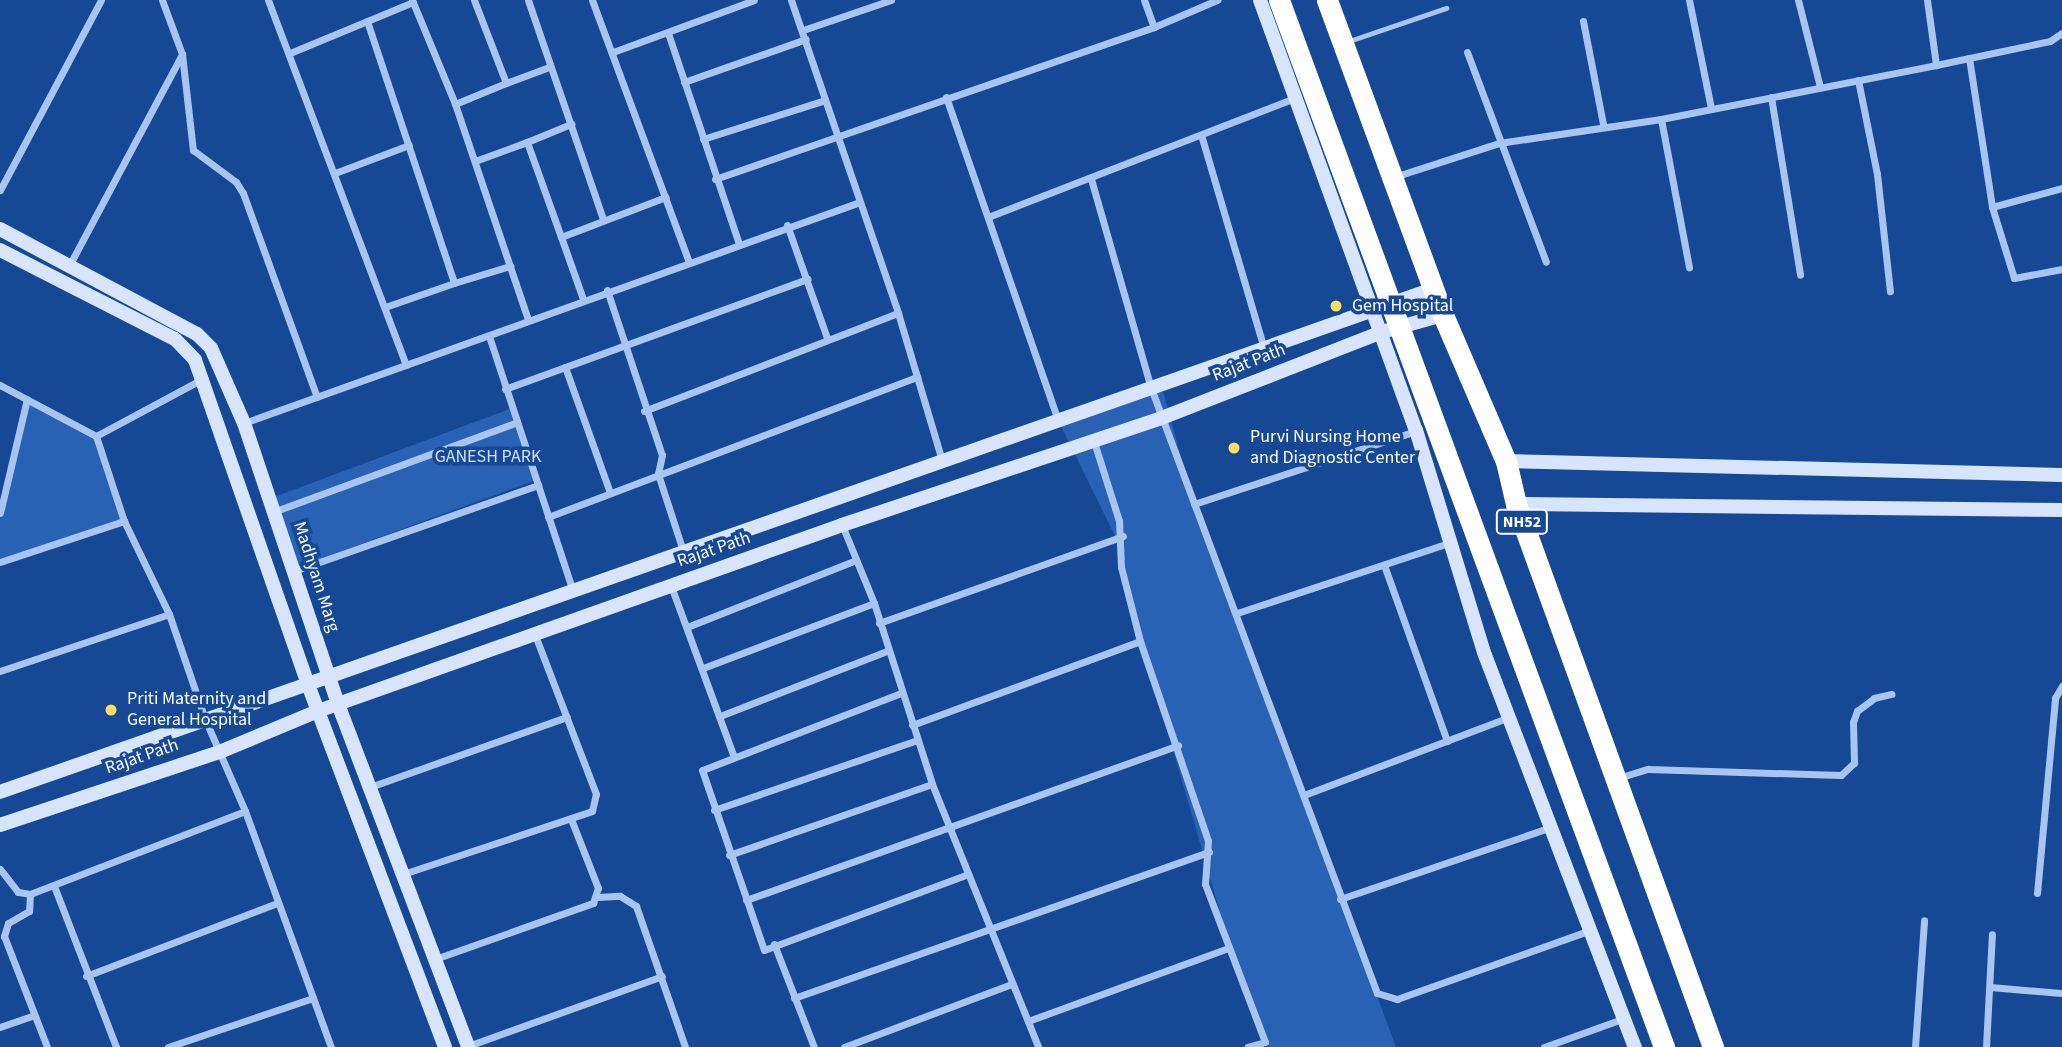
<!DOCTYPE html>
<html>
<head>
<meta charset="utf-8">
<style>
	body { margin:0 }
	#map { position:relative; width:2062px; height:1047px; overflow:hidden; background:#164896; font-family:"Source Sans 3",sans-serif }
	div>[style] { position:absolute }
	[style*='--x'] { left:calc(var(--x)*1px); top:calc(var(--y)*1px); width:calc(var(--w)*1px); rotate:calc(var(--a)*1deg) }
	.green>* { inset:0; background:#2961b4 }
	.lane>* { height:5px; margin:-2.5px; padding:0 2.5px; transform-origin:2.5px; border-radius:2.5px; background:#a8c5f1 }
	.street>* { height:7px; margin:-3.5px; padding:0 3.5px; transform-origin:3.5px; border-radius:3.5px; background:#a8c5f1 }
	.secondary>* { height:14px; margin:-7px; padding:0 7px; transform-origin:7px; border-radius:7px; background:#d6e5fc }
	.highway>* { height:21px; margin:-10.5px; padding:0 10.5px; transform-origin:10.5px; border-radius:10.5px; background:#fff }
	.dots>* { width:19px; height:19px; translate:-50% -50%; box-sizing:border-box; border:4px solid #164896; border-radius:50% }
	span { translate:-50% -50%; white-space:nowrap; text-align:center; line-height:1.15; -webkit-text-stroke:7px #164896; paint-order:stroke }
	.shield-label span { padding:2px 5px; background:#164896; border:2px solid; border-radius:5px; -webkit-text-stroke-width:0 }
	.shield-label { font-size:16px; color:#fff; font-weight:700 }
	.poi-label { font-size:18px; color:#fff }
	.left { translate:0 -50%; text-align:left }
	.street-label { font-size:18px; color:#fff }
	.park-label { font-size:18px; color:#cfe1fc }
</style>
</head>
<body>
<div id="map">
	<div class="green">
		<div style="clip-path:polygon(1161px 384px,1194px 504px,1396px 1047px,1269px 1047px,1230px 947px,1172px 746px,1136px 641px,1118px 542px,1058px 420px)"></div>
		<div style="clip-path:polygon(27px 399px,96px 436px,124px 521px,0 562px,0 513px)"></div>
		<div style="clip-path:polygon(512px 408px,536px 480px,293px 569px,269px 499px)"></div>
	</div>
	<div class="lane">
		<div style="--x:1346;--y:42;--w:106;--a:-18.8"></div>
	</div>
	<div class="street">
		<div style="--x:162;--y:0;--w:58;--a:69.7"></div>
		<div style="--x:182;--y:54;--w:97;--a:83.5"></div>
		<div style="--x:193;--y:150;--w:54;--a:36.7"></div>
		<div style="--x:236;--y:182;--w:13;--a:58"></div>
		<div style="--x:243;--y:193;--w:217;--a:70.1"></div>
		<div style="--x:268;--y:0;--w:390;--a:69.3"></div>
		<div style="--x:412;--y:0;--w:113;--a:67.5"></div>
		<div style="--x:455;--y:104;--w:228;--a:71.3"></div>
		<div style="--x:474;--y:0;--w:89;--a:68.9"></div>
		<div style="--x:506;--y:83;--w:46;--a:-20.4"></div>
		<div style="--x:528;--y:0;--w:231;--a:71.1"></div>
		<div style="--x:592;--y:0;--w:279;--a:69.7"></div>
		<div style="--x:791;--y:0;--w:331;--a:71.1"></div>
		<div style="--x:898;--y:313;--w:154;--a:73.4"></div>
		<div style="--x:1144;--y:0;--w:29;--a:70"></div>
		<div style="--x:1689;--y:0;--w:110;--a:78.5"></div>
		<div style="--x:1798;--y:0;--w:90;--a:75.8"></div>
		<div style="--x:1927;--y:0;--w:66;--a:82.1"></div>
		<div style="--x:367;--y:21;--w:276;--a:71.6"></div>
		<div style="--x:454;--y:283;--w:73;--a:160.8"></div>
		<div style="--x:1583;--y:21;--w:105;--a:79"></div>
		<div style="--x:803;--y:30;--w:93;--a:-18.8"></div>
		<div style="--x:668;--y:33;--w:223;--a:71.4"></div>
		<div style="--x:613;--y:52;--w:150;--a:-20.2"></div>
		<div style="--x:1467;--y:52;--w:224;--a:69.4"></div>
		<div style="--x:290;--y:53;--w:133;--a:-22.5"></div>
		<div style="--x:1969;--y:58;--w:151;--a:81.2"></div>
		<div style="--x:1992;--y:207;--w:74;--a:72.8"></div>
		<div style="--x:2014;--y:278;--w:49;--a:-10.6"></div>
		<div style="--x:1858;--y:80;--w:96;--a:78.6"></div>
		<div style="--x:1877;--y:174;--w:118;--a:83.7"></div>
		<div style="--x:684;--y:82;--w:129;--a:-19.4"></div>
		<div style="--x:946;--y:97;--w:342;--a:70.9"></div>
		<div style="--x:1771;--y:97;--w:180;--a:80.7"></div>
		<div style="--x:455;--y:104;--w:55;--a:-22.4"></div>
		<div style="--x:1661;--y:119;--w:151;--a:79.3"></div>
		<div style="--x:1202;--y:138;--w:219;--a:73.6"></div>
		<div style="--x:703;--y:139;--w:128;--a:-17.7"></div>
		<div style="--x:475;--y:161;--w:55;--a:-20.1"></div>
		<div style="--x:335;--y:173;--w:79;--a:-20.7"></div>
		<div style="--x:1394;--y:177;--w:110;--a:-17.9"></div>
		<div style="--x:1499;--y:143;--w:164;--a:-8.4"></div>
		<div style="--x:1661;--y:119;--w:280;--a:-11.1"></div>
		<div style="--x:1936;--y:65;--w:116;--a:-11.9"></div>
		<div style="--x:2050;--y:41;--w:14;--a:-34"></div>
		<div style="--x:715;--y:179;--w:465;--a:-19.1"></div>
		<div style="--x:1154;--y:27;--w:69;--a:-23.2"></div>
		<div style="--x:1091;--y:179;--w:217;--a:74"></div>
		<div style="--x:1151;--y:388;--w:646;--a:69.52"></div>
		<div style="--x:1377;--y:993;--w:21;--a:17"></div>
		<div style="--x:1397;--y:999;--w:206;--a:-19.6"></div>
		<div style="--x:0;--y:190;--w:215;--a:-62"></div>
		<div style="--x:1992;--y:207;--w:73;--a:-15.2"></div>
		<div style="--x:988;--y:217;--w:327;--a:-21.2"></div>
		<div style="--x:787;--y:225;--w:120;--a:70.5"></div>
		<div style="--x:561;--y:237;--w:101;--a:-109.7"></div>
		<div style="--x:527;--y:142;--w:48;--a:-22.2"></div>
		<div style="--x:70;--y:264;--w:238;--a:-61.9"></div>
		<div style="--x:454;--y:283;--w:59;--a:-16.9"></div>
		<div style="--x:607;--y:290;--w:174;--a:71.6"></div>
		<div style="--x:662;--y:455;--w:19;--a:102"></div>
		<div style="--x:658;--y:474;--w:81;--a:72"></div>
		<div style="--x:583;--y:299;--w:66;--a:-109.5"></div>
		<div style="--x:561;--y:237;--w:112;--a:-20.9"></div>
		<div style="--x:489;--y:336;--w:266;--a:71.8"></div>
		<div style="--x:565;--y:367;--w:134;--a:70.3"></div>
		<div style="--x:0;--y:385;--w:109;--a:28"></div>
		<div style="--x:96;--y:436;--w:89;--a:71.8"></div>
		<div style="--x:124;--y:521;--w:103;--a:64.2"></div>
		<div style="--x:169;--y:614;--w:111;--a:71.1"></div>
		<div style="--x:205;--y:719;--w:100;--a:66.5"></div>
		<div style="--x:245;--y:811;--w:251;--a:70"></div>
		<div style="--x:505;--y:389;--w:322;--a:-20"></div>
		<div style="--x:644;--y:411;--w:272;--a:-21.1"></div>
		<div style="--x:244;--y:423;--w:654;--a:-19.74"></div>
		<div style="--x:96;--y:436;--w:123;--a:-28.2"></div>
		<div style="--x:1094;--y:442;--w:83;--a:72.4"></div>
		<div style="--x:1119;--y:521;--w:46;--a:87.5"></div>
		<div style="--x:1121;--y:567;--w:76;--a:75.6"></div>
		<div style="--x:1140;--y:641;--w:211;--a:71.2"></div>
		<div style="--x:1208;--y:841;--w:43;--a:94"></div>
		<div style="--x:1205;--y:884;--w:169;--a:69.2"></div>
		<div style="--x:1265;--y:1042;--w:18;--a:164"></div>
		<div style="--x:1194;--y:504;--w:234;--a:-18.2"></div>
		<div style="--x:273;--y:512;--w:260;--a:-20.2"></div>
		<div style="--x:0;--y:513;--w:117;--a:-76.7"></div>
		<div style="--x:548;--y:517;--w:395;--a:-20.8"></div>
		<div style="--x:842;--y:525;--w:84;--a:67.7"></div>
		<div style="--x:874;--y:603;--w:190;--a:72.2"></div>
		<div style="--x:932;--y:784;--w:284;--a:68"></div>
		<div style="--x:0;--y:562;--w:131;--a:-18.3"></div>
		<div style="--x:1384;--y:565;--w:187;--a:70.3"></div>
		<div style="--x:294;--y:571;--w:259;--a:-19.4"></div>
		<div style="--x:671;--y:586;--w:182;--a:69.8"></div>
		<div style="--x:1237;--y:613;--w:223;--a:-18.3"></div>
		<div style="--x:879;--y:623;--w:259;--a:-19.6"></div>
		<div style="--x:687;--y:627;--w:182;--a:-21.6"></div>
		<div style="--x:703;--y:668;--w:183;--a:-20.8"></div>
		<div style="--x:0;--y:671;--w:178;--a:-18.6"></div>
		<div style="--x:901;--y:693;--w:213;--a:158.8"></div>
		<div style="--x:702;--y:770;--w:190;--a:71"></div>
		<div style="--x:764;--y:950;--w:218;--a:-20.4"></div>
		<div style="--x:720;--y:716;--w:179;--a:-21.3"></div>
		<div style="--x:912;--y:725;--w:243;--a:-20.2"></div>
		<div style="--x:1618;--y:778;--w:31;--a:-17"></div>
		<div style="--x:1648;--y:769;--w:193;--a:1.8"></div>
		<div style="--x:1841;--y:775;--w:18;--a:-43"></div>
		<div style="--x:1854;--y:763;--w:41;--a:-91.4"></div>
		<div style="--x:1853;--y:722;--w:12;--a:-70"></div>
		<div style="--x:1857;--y:711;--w:21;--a:-37"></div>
		<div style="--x:1874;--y:698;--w:18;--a:-13"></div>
		<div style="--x:370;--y:787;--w:209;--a:-19.6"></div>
		<div style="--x:1304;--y:795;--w:219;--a:-20.8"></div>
		<div style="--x:714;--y:810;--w:215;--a:-19"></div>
		<div style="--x:729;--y:855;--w:215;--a:-19.3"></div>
		<div style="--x:0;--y:869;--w:29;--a:52"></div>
		<div style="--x:18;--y:892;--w:12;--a:9"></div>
		<div style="--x:30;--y:894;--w:230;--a:-21.1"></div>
		<div style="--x:403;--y:874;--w:199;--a:-18.4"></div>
		<div style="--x:592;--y:811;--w:17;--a:-77"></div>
		<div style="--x:596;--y:794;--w:170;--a:-111"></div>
		<div style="--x:54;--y:886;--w:173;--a:68.9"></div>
		<div style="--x:2037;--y:893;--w:196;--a:-84.7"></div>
		<div style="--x:2055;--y:698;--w:14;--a:-60"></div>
		<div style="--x:30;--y:894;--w:17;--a:93"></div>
		<div style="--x:29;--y:911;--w:24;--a:150"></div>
		<div style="--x:8;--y:923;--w:14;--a:107"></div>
		<div style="--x:4;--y:936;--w:119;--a:68.8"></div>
		<div style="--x:598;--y:897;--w:22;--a:-3"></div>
		<div style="--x:620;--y:896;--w:19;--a:32"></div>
		<div style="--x:636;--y:906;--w:149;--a:70.8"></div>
		<div style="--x:1340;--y:899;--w:223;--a:-18.8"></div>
		<div style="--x:746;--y:900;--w:459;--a:-19.7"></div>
		<div style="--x:774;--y:944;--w:110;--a:68.8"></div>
		<div style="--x:435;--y:959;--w:168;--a:-19.5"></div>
		<div style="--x:593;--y:903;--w:16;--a:-72"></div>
		<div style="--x:598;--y:888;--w:74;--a:-111.4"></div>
		<div style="--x:86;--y:976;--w:204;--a:-20.9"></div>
		<div style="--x:1990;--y:987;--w:72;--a:4.8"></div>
		<div style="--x:794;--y:998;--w:440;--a:-19.4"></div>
		<div style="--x:1028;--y:1021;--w:214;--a:-20"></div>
		<div style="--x:0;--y:1027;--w:36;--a:-19"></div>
		<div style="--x:468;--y:1046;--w:206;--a:-19.8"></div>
		<div style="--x:168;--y:1047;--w:153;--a:-18.7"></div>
		<div style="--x:844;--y:1047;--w:179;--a:-20.6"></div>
		<div style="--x:1544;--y:1047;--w:83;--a:-19.7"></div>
		<div style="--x:1915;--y:1047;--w:127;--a:-85.9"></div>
		<div style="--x:1986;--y:1047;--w:113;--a:-87"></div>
	</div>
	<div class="secondary">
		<div style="--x:1260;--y:0;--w:457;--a:70.1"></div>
		<div style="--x:1416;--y:430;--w:235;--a:73"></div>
		<div style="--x:1485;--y:655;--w:420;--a:69.1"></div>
		<div style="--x:0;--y:229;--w:223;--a:28.1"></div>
		<div style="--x:197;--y:334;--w:20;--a:45"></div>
		<div style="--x:211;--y:348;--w:82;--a:66.3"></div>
		<div style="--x:244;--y:423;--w:296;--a:71.5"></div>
		<div style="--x:338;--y:704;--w:367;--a:69.2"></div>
		<div style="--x:0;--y:250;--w:196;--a:27"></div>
		<div style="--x:175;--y:339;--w:29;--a:46"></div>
		<div style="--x:195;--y:360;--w:341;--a:70.8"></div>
		<div style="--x:307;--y:682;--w:390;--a:69.3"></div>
		<div style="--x:1506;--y:461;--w:556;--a:1.44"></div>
		<div style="--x:1516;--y:504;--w:546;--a:0.63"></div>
		<div style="--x:0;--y:792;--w:1519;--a:-19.34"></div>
		<div style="--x:0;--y:825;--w:234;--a:-18.4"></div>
		<div style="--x:222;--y:751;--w:104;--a:-22.6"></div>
		<div style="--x:318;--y:711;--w:556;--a:-19.54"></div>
		<div style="--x:842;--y:525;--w:340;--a:-18.5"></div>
		<div style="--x:1164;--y:417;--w:234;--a:-21.3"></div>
		<div style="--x:1382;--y:332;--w:63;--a:-15.6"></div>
	</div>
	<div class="highway">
		<div style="--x:1279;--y:0;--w:1116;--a:69.81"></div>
		<div style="--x:1327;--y:0;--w:336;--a:69.8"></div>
		<div style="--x:1443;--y:315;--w:159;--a:66.7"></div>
		<div style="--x:1506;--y:461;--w:44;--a:76.9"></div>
		<div style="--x:1516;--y:504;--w:578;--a:70.06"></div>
	</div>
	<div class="dots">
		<div style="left:1336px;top:306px;background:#ffdb68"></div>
		<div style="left:1234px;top:448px;background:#ffdb68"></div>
		<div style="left:111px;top:710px;background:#ffdb68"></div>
	</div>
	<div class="shield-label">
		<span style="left:1522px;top:522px">NH52</span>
	</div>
	<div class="poi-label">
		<span class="left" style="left:1352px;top:306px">Gem Hospital</span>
		<span class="left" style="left:1250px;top:448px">Purvi Nursing Home<br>and Diagnostic Center</span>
		<span class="left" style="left:127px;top:710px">Priti Maternity and<br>General Hospital</span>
	</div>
	<div class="street-label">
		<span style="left:1249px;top:363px;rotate:-21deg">Rajat Path</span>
		<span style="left:714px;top:550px;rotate:-19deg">Rajat Path</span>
		<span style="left:316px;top:577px;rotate:72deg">Madhyam Marg</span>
		<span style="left:142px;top:757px;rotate:-19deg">Rajat Path</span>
	</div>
	<div class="park-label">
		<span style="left:488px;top:457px">GANESH PARK</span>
	</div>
</div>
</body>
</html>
